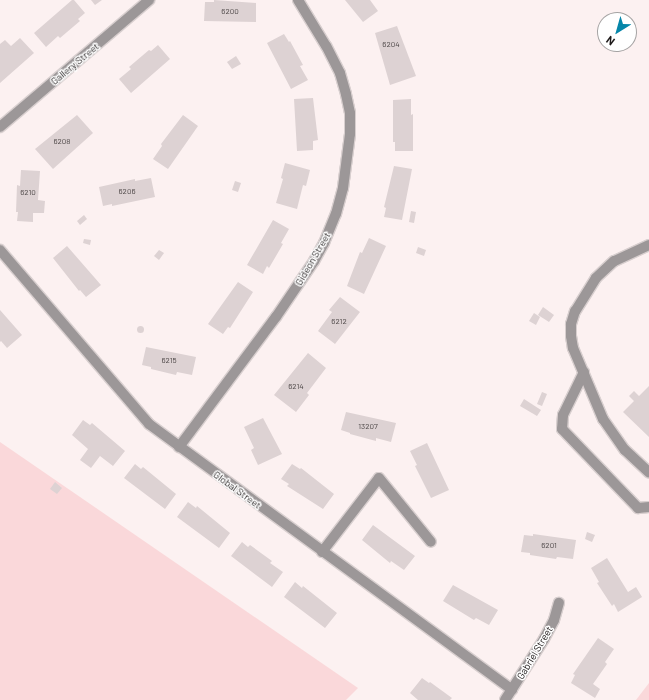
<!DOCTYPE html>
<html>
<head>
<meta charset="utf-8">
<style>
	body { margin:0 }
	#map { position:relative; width:649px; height:700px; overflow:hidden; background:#fcf1f1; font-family:Barlow,sans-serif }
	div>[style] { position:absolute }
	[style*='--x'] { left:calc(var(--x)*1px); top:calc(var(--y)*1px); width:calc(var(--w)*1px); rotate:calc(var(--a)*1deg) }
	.green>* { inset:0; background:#fad8da }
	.building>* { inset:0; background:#ddd2d3 }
	.round { border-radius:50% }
	.roads { filter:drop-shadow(1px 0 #d8cfcf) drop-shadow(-1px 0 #d8cfcf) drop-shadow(0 1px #d8cfcf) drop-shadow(0 -1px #d8cfcf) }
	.minor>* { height:10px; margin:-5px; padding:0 5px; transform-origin:5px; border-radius:5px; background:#9c9798 }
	span { translate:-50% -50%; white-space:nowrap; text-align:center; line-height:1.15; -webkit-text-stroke:3px #fff; paint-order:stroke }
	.number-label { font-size:8px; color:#4e4848 }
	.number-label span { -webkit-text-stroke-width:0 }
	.street-label { font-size:10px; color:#1e1a1a }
	.north { position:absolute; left:597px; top:12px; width:40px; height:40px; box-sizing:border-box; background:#fff; border:1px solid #a5a3a3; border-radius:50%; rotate:217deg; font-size:11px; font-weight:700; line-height:16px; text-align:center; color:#1e1a1a }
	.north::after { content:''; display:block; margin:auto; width:14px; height:18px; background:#0686a9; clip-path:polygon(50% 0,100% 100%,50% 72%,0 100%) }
</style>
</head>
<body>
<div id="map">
	<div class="green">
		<div style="clip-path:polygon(0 442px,358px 688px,346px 700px,0 700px)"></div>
		<div style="clip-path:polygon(649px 683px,649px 700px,636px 700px)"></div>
	</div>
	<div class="building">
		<div style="clip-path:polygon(72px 0,74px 0,85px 13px,78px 19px,80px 21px,60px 38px,58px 36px,46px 47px,34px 33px)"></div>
		<div style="clip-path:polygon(91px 0,102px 0,95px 5px)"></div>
		<div style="clip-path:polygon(214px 0,256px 3px,256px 22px,204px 21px,205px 2px,214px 2px)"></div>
		<div style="clip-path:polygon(345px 0,370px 0,378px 11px,363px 22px)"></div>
		<div style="clip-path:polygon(397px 26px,416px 76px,390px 85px,375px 33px)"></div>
		<div style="clip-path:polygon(284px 34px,289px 42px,290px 41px,303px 65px,300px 66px,308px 80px,291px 89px,267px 43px)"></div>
		<div style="clip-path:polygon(20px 38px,34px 53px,0 83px,0 44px,5px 40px,11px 46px)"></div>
		<div style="clip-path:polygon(158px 45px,170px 59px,131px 93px,119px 79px,131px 69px,129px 67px,149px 50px,151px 51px)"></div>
		<div style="clip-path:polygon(236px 56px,241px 64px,232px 69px,227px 62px)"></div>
		<div style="clip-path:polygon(313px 98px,318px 140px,313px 141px,313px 150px,297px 151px,294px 99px)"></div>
		<div style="clip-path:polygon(411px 99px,411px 115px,413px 114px,413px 151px,395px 151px,395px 142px,393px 142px,393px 100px)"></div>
		<div style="clip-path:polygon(77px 115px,93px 133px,53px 169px,35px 149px)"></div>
		<div style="clip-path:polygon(183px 115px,198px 126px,168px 169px,153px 159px,162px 146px,161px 144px)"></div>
		<div style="clip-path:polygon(285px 163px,310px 170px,306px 186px,303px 185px,297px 209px,276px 203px,283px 179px,281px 178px)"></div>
		<div style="clip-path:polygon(394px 166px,412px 169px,402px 220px,384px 217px,386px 208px,384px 207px)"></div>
		<div style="clip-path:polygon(21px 170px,40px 171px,38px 200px,45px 201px,44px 213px,33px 213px,33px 222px,17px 221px,18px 212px,16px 212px,17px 185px,20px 186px)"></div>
		<div style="clip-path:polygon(151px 178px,155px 197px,112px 206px,112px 204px,103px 206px,99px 187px,135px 179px,135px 181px)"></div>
		<div style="clip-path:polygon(235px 181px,241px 183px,238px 192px,232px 190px)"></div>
		<div style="clip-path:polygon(411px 211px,416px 212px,414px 223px,409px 222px)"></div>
		<div style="clip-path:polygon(84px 215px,87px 219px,80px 225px,77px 221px)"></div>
		<div style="clip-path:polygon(273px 220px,289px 229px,281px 243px,283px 244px,269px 268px,267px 266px,263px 274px,247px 265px)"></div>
		<div style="clip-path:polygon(369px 238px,386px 246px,364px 294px,347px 286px,360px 252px,362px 253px)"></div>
		<div style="clip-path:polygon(84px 239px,91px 240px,90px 245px,83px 243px)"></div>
		<div style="clip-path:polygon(67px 246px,101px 285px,86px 297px,80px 290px,79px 291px,53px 258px)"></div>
		<div style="clip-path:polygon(418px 247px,426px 250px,424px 256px,416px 253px)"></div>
		<div style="clip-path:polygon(159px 250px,164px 253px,159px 260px,154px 256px)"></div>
		<div style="clip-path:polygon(238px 282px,253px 292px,230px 328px,228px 327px,223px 334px,208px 324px)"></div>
		<div style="clip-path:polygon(340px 297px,360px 312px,335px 344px,318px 331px,332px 312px,329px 310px)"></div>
		<div style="clip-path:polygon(543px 307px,554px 315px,549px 322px,538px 315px)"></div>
		<div style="clip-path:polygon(0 310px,22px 335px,7px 348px,1px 341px,0 342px)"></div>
		<div style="clip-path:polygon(534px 313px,540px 317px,536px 325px,529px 321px)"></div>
		<div class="round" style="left:136.5px;top:325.5px;width:7px;height:7px"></div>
		<div style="clip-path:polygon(146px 347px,196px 357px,192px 375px,177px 372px,176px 375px,151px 369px,151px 367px,142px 365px)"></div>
		<div style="clip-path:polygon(308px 353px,326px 368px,307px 393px,309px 395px,296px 412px,274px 395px)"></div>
		<div style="clip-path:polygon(649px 386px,649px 437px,623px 412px,634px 401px,629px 396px,634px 391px,639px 396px)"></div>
		<div style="clip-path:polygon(542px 392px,547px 394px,542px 406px,537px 404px)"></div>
		<div style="clip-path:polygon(524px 399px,541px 410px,537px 416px,520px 406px)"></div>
		<div style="clip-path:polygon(346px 412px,396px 423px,391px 442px,376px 438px,376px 441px,350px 434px,350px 433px,341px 430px)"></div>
		<div style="clip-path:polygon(263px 418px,282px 454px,258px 465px,251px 450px,254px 448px,244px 427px)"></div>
		<div style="clip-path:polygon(83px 420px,90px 425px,92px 423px,125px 451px,113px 466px,100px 456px,91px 468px,80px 460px,88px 449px,72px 435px)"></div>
		<div style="clip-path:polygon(427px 443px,449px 490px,431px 498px,415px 466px,417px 465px,410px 451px)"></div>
		<div style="clip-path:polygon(135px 464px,141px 469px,143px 467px,176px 494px,165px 509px,124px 478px)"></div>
		<div style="clip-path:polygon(292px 464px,300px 469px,301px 468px,334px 494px,323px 509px,287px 486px,289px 484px,281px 479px)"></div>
		<div style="clip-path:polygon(55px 482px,62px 488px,57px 494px,50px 489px)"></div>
		<div style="clip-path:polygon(188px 502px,196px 508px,197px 506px,230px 533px,219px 548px,177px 517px)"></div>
		<div style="clip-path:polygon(373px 525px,415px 556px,404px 570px,391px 561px,390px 563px,362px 540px)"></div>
		<div style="clip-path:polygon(587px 532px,595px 535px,592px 542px,585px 539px)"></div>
		<div style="clip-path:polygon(533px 534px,576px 540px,573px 559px,557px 557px,556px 559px,530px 555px,530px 553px,521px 552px,524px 535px,533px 536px)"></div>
		<div style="clip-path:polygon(242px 542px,248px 547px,250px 545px,272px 561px,270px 563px,283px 572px,272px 587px,231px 556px)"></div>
		<div style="clip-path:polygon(607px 558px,628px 592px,636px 587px,642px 597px,618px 612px,614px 604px,612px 606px,597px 583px,599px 582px,591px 568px)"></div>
		<div style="clip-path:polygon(295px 582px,302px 588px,303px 586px,337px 613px,325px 628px,284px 597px)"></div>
		<div style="clip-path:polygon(453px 585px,498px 610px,489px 625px,476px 618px,474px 620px,443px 601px)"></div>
		<div style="clip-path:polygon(598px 638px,614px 649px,605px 662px,607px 664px,593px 684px,600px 689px,595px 698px,571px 683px,575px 675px,573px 674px)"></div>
		<div style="clip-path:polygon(422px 678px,429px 683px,430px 682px,452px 698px,450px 700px,418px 700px,410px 693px)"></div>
	</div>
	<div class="roads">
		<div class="minor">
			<div style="--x:0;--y:127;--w:196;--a:-40.4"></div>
			<div style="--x:649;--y:245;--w:38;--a:155"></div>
			<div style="--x:614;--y:261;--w:25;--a:137"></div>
			<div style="--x:596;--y:278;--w:39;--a:122"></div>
			<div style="--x:575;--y:311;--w:14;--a:107"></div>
			<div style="--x:571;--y:324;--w:12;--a:90"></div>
			<div style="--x:571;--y:336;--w:12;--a:81"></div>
			<div style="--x:573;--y:348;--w:77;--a:67.1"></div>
			<div style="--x:603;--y:419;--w:38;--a:55"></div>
			<div style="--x:625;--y:450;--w:33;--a:43"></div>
			<div style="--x:0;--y:250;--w:229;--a:49.4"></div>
			<div style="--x:149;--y:424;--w:450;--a:36.2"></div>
			<div style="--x:584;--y:372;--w:48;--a:116"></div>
			<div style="--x:563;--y:415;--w:14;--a:94"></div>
			<div style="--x:562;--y:429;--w:110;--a:46.1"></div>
			<div style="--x:638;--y:508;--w:11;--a:-5"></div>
			<div style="--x:179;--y:447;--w:162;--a:-53.3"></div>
			<div style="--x:276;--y:317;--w:68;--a:-55.8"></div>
			<div style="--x:314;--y:261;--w:21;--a:-61"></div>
			<div style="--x:324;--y:243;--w:31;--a:-68"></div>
			<div style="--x:336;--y:214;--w:27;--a:-75"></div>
			<div style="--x:343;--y:188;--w:54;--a:-82.6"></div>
			<div style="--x:350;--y:134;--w:21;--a:-90"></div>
			<div style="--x:350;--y:113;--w:19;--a:-102"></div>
			<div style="--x:346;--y:94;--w:22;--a:-106"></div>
			<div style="--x:340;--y:73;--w:30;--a:-117"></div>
			<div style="--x:326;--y:46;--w:54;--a:-121.3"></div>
			<div style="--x:322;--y:552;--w:93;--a:-52.4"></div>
			<div style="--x:379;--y:478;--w:82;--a:50.9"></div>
			<div style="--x:505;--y:700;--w:72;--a:-57.4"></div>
			<div style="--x:544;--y:639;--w:21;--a:-62"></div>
			<div style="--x:554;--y:620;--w:18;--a:-74"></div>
		</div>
	</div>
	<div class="number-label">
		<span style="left:230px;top:12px">6200</span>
		<span style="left:391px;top:45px">6204</span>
		<span style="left:62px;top:142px">6208</span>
		<span style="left:127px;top:192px">6206</span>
		<span style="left:28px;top:193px">6210</span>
		<span style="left:339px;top:322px">6212</span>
		<span style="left:169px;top:361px">6215</span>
		<span style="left:296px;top:387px">6214</span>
		<span style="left:368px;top:427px">13207</span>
		<span style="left:549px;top:546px">6201</span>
	</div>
	<div class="street-label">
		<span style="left:75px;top:64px;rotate:-40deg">Gallery Street</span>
		<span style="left:313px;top:259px;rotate:-60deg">Gideon Street</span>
		<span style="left:237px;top:490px;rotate:36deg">Global Street</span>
		<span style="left:535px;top:653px;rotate:-59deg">Gabriel Street</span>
	</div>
	<div class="north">N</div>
</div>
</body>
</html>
